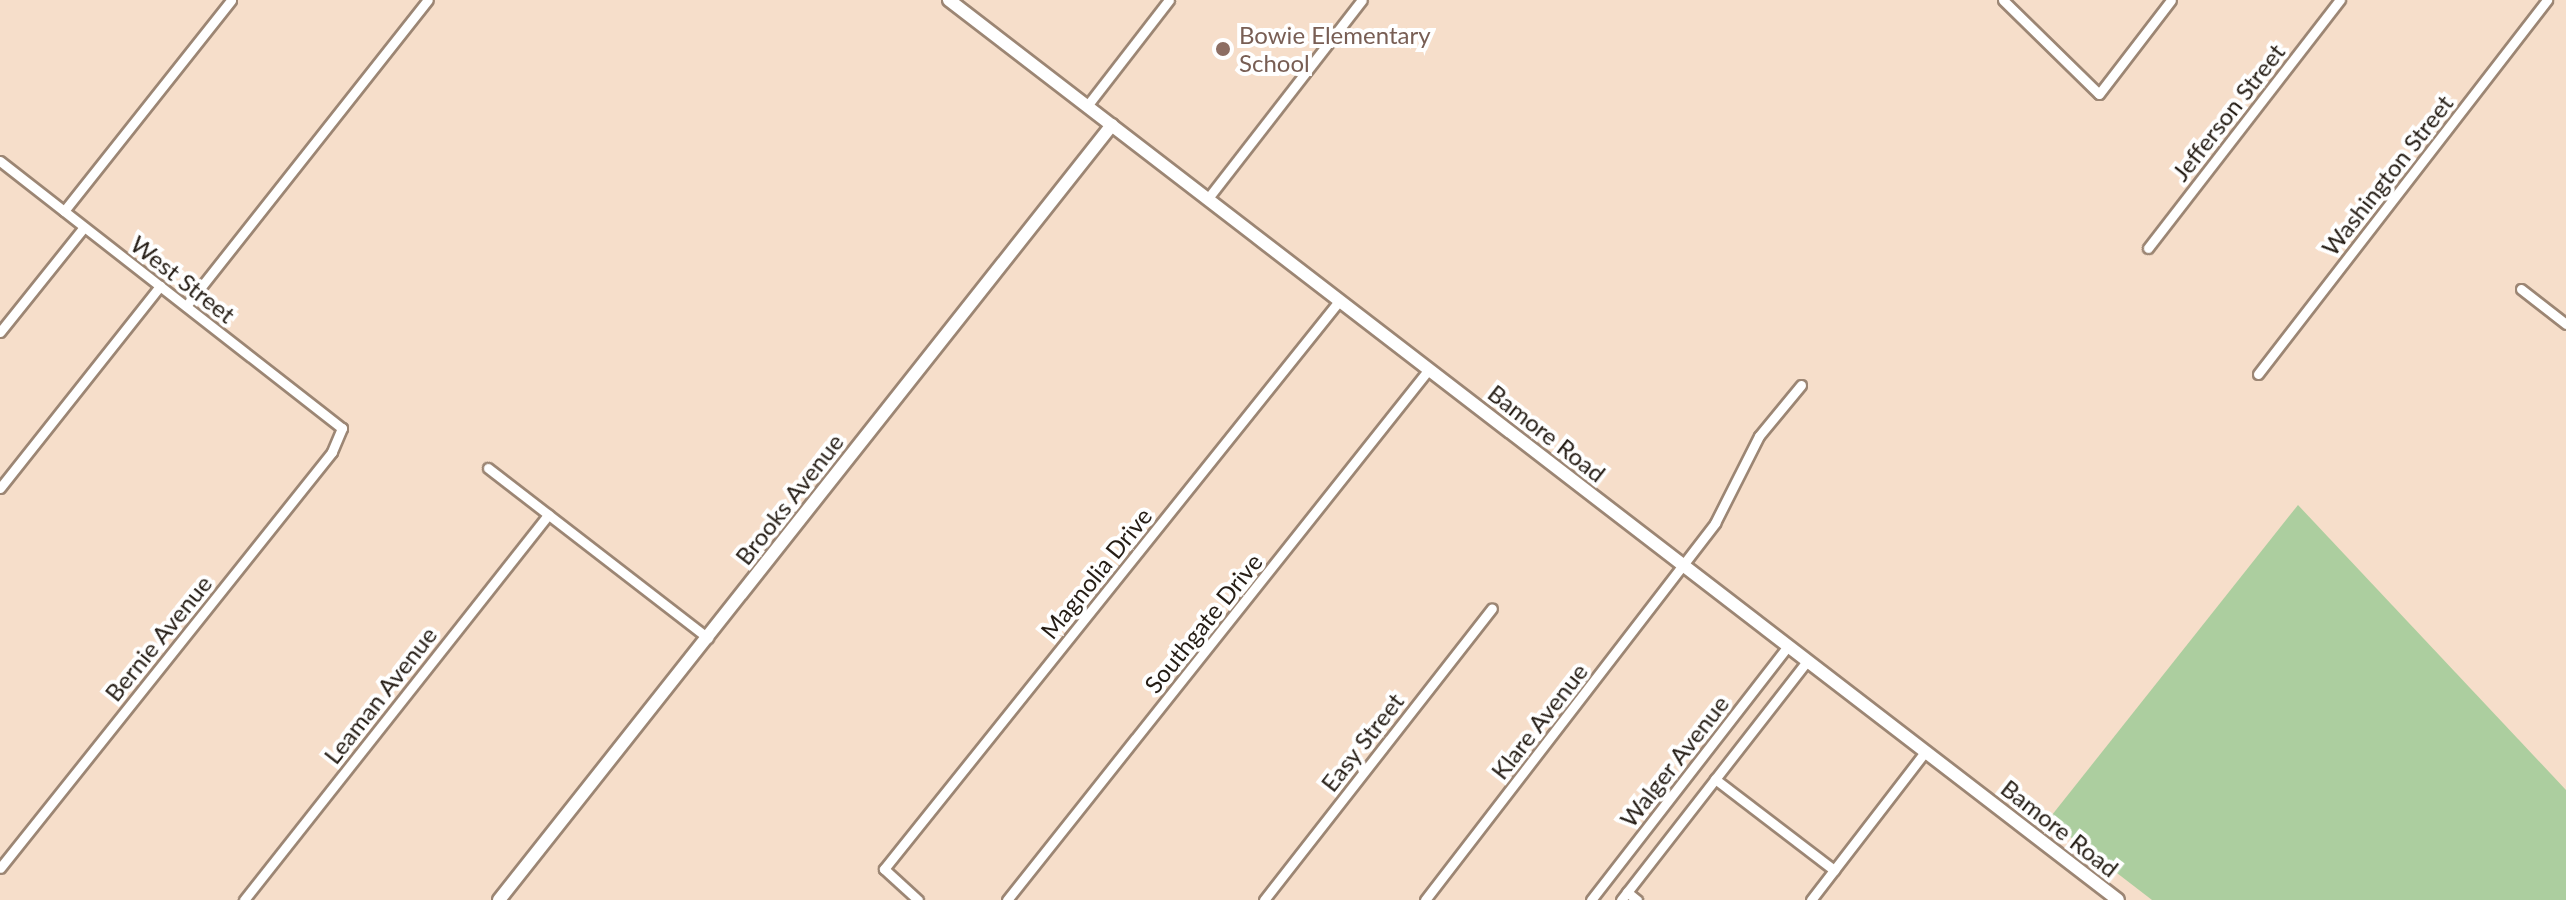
<!DOCTYPE html>
<html>
<head>
<meta charset="utf-8">
<style>
	body { margin:0 }
	#map { position:relative; width:2566px; height:900px; overflow:hidden; background:#f6deca; font-family:Lato,sans-serif }
	div>[style] { position:absolute }
	[style*='--x'] { left:calc(var(--x)*1px); top:calc(var(--y)*1px); width:calc(var(--w)*1px); rotate:calc(var(--a)*1deg) }
	.green>* { inset:0; background:#acce9f }
	.roads { filter:drop-shadow(2px 0 #9c8674) drop-shadow(-2px 0 #9c8674) drop-shadow(0 2px #9c8674) drop-shadow(0 -2px #9c8674) }
	.street>* { height:9px; margin:-4.5px; padding:0 4.5px; transform-origin:4.5px; border-radius:4.5px; background:#fff }
	.secondary>* { height:12px; margin:-6px; padding:0 6px; transform-origin:6px; border-radius:6px; background:#fff }
	.dots>* { width:22px; height:22px; translate:-50% -50%; box-sizing:border-box; border:4px solid #fff; border-radius:50% }
	span { translate:-50% -50%; white-space:nowrap; text-align:center; line-height:1.15; -webkit-text-stroke:8px #fff; paint-order:stroke }
	.education-label { font-size:24px; color:#785e54 }
	.left { translate:0 -50%; text-align:left }
	.street-label { font-size:24px; color:#251d15 }
</style>
</head>
<body>
<div id="map">
	<div class="green">
		<div style="clip-path:polygon(2298px 505px,2566px 790px,2566px 900px,2152px 900px,2048px 820px)"></div>
	</div>
	<div class="roads">
		<div class="street">
			<div style="--x:2003;--y:0;--w:134;--a:44.4"></div>
			<div style="--x:2099;--y:94;--w:118;--a:-52.5"></div>
			<div style="--x:1087;--y:106;--w:134;--a:-52.3"></div>
			<div style="--x:0;--y:161;--w:434;--a:38"></div>
			<div style="--x:342;--y:428;--w:26;--a:113"></div>
			<div style="--x:332;--y:452;--w:532;--a:128.59"></div>
			<div style="--x:1209;--y:197;--w:249;--a:-52.2"></div>
			<div style="--x:64;--y:211;--w:269;--a:-51.6"></div>
			<div style="--x:2148;--y:248;--w:314;--a:-52.3"></div>
			<div style="--x:2521;--y:289;--w:57;--a:37.9"></div>
			<div style="--x:186;--y:306;--w:390;--a:-51.7"></div>
			<div style="--x:0;--y:332;--w:134;--a:-51.3"></div>
			<div style="--x:2258;--y:374;--w:473;--a:-52.3"></div>
			<div style="--x:488;--y:468;--w:278;--a:37.7"></div>
			<div style="--x:0;--y:488;--w:258;--a:-51.6"></div>
			<div style="--x:1715;--y:779;--w:150;--a:37.4"></div>
			<div style="--x:1627;--y:892;--w:13;--a:39"></div>
			<div style="--x:244;--y:900;--w:491;--a:-51.7"></div>
			<div style="--x:918;--y:900;--w:46;--a:-137.6"></div>
			<div style="--x:884;--y:869;--w:728;--a:-51.3"></div>
			<div style="--x:1007;--y:900;--w:678;--a:-51.52"></div>
			<div style="--x:1264;--y:900;--w:370;--a:-52"></div>
			<div style="--x:1425;--y:900;--w:476;--a:-52.4"></div>
			<div style="--x:1715;--y:523;--w:97;--a:-63.2"></div>
			<div style="--x:1759;--y:436;--w:66;--a:-50.5"></div>
			<div style="--x:1591;--y:900;--w:321;--a:-52.2"></div>
			<div style="--x:1621;--y:900;--w:303;--a:-52.1"></div>
			<div style="--x:1811;--y:900;--w:187;--a:-52.4"></div>
		</div>
		<div class="secondary">
			<div style="--x:949;--y:0;--w:1475;--a:37.59"></div>
			<div style="--x:499;--y:900;--w:988;--a:-51.66"></div>
		</div>
	</div>
	<div class="dots">
		<div style="left:1223px;top:49px;background:#8d6e63"></div>
	</div>
	<div class="education-label">
		<span class="left" style="left:1239px;top:49px">Bowie Elementary<br>School</span>
	</div>
	<div class="street-label">
		<span style="left:2228px;top:112px;rotate:-52deg">Jefferson Street</span>
		<span style="left:2387px;top:175px;rotate:-52deg">Washington Street</span>
		<span style="left:183px;top:279px;rotate:38deg">West Street</span>
		<span style="left:1547px;top:433px;rotate:38deg">Bamore Road</span>
		<span style="left:789px;top:499px;rotate:-52deg">Brooks Avenue</span>
		<span style="left:1096px;top:573px;rotate:-51deg">Magnolia Drive</span>
		<span style="left:1203px;top:623px;rotate:-51deg">Southgate Drive</span>
		<span style="left:158px;top:638px;rotate:-51deg">Bernie Avenue</span>
		<span style="left:380px;top:695px;rotate:-52deg">Leaman Avenue</span>
		<span style="left:1539px;top:721px;rotate:-52deg">Klare Avenue</span>
		<span style="left:1362px;top:742px;rotate:-52deg">Easy Street</span>
		<span style="left:1674px;top:761px;rotate:-52deg">Walger Avenue</span>
		<span style="left:2060px;top:828px;rotate:38deg">Bamore Road</span>
	</div>
</div>
</body>
</html>
